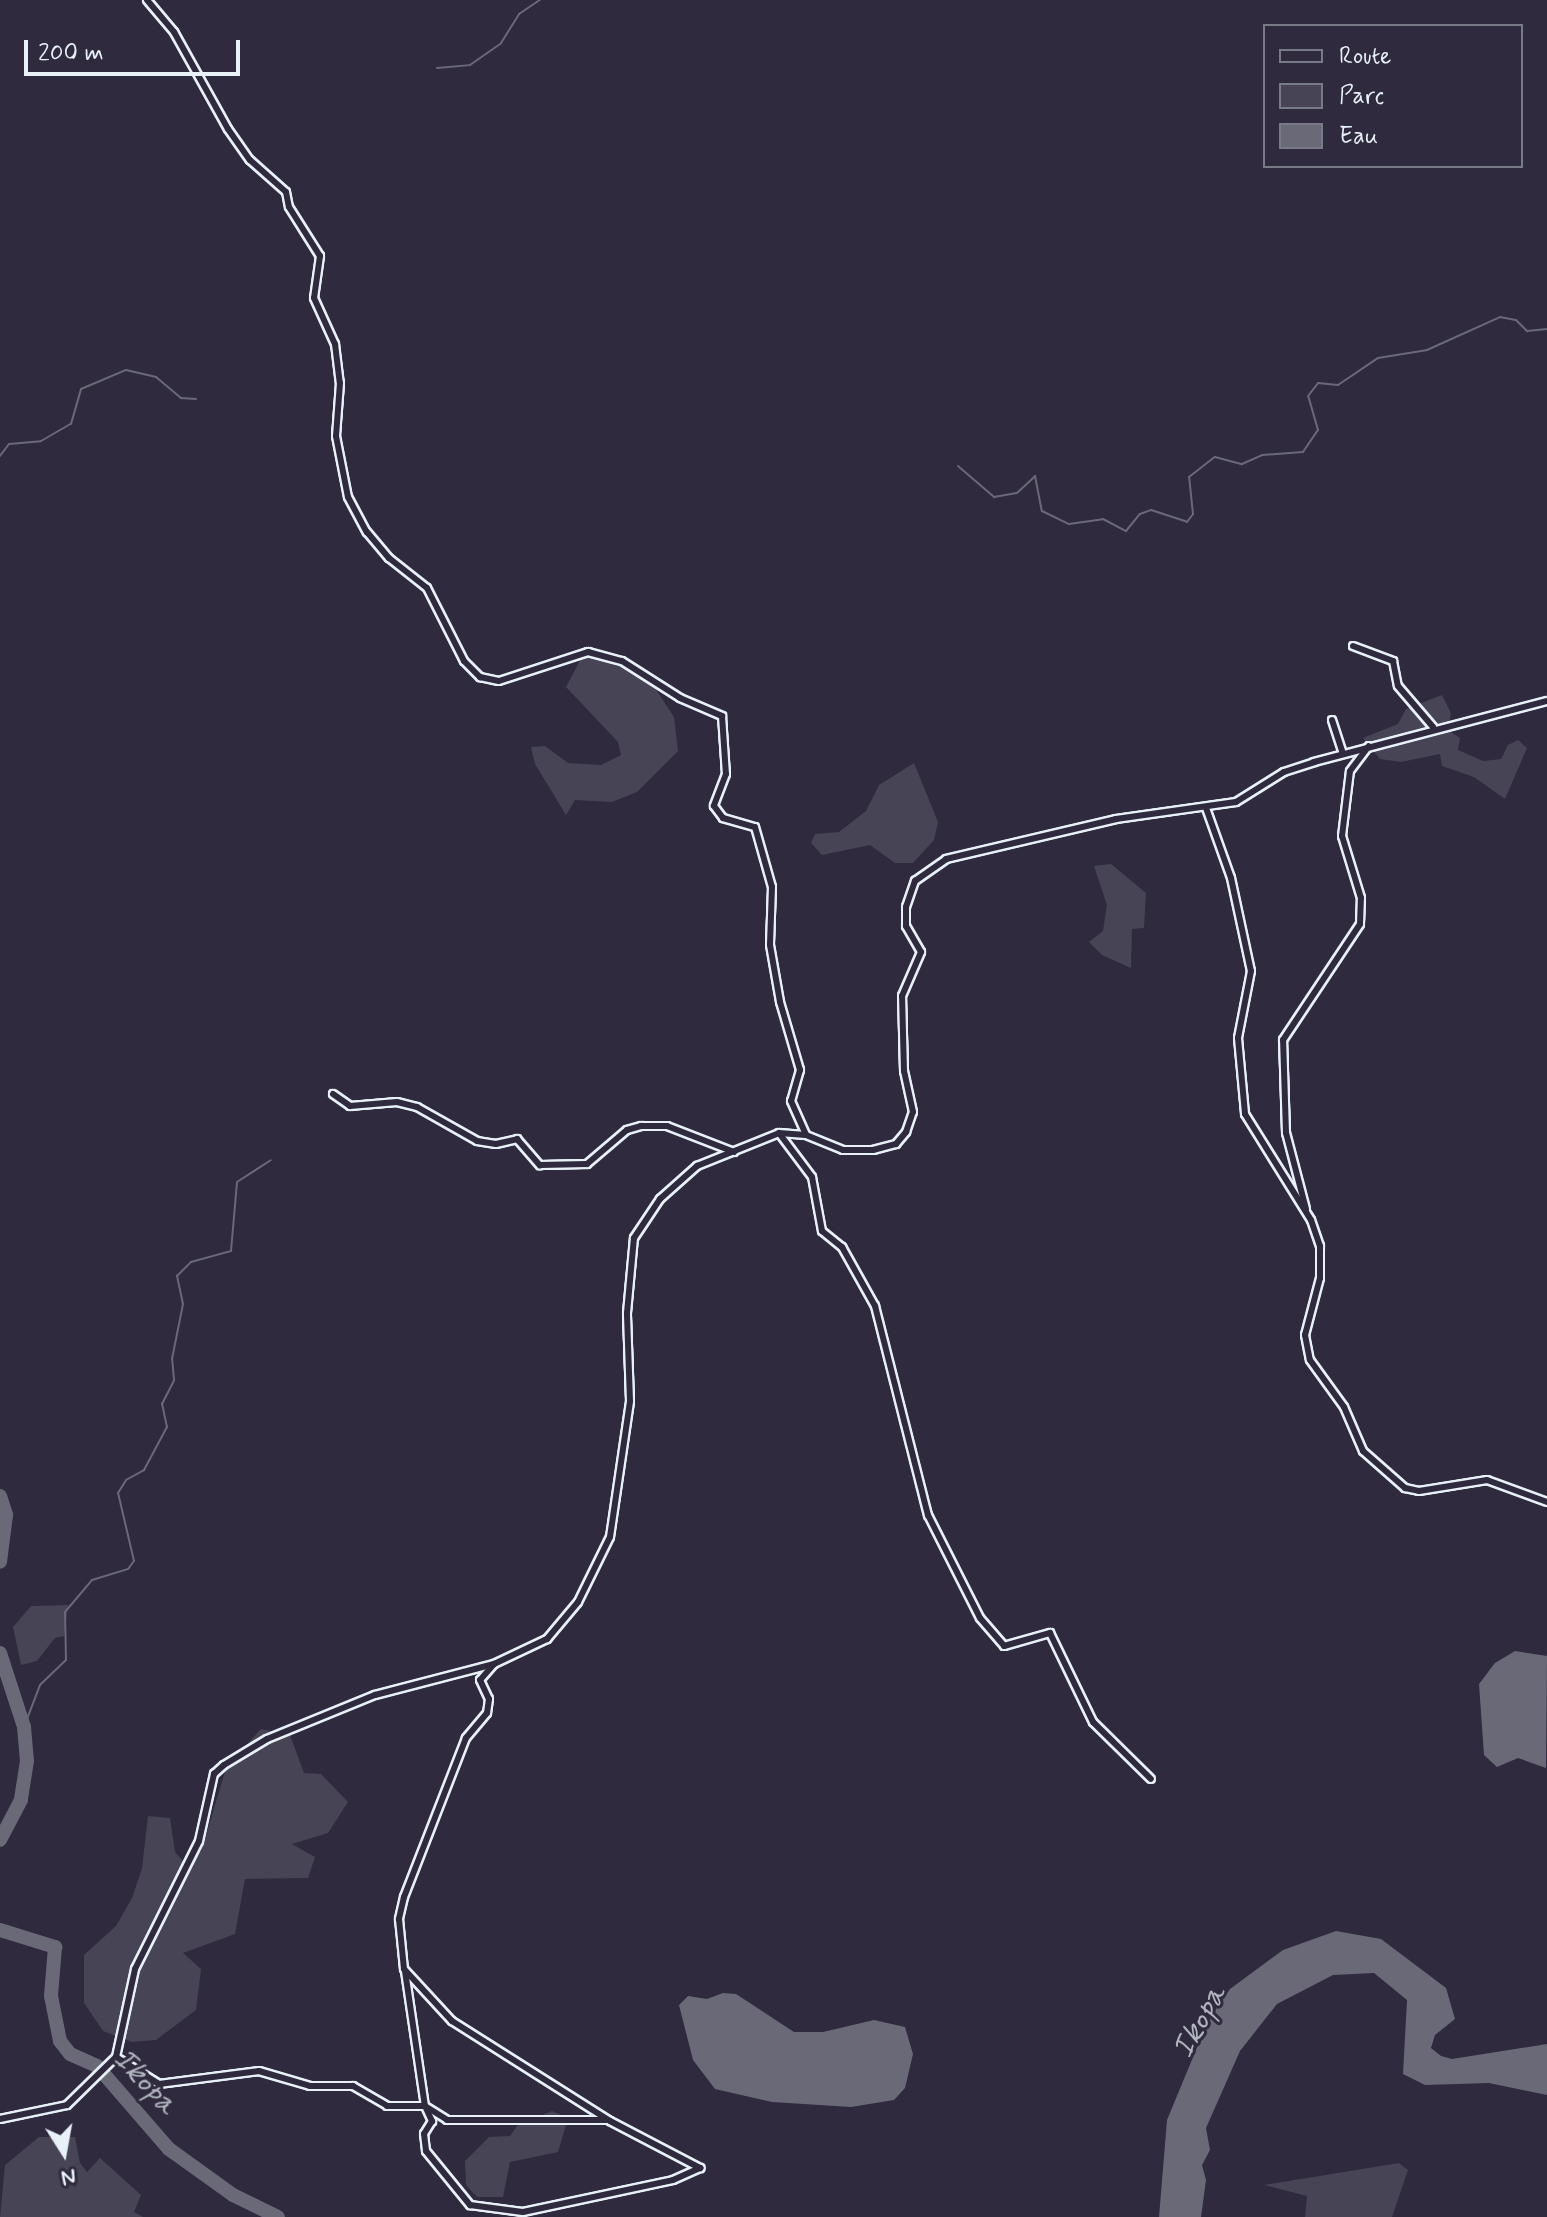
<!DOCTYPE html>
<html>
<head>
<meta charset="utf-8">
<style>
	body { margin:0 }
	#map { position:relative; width:1547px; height:2217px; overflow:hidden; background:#2f2a3d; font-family:Mynerve,sans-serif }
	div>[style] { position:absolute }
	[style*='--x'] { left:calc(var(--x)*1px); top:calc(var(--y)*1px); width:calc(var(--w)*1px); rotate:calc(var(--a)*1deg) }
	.green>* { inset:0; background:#464455 }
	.water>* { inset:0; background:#696978 }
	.stream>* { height:2px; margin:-1px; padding:0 1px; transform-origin:1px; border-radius:1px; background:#696978 }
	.river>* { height:14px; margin:-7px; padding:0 7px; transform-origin:7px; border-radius:7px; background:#696978 }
	.roads { filter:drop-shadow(2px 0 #e8f1f8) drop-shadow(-2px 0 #e8f1f8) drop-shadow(0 2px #e8f1f8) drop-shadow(0 -2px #e8f1f8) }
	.minor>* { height:6px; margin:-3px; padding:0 3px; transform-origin:3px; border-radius:3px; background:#2f2a3d }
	span { translate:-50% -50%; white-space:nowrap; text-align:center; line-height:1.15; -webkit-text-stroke:6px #2f2a3d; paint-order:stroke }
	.water-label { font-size:32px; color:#afb4be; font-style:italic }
	.legend { position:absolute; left:1263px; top:24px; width:260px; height:144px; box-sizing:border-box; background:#2f2a3d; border:2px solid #797a88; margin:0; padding:10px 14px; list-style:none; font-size:24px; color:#e8f1f8 }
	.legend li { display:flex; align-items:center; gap:16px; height:40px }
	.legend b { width:40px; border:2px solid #797a88 }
	.north { position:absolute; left:24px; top:2113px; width:80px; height:80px; -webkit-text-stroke:6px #2f2a3d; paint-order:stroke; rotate:169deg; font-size:22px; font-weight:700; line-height:32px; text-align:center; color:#e8f1f8 }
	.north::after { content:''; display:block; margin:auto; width:28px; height:36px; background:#e8f1f8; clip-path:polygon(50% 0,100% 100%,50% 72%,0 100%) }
	.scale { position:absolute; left:24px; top:40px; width:216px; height:36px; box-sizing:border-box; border:4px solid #e8f1f8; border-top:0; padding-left:10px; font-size:24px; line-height:28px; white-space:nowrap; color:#e8f1f8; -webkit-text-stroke:6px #2f2a3d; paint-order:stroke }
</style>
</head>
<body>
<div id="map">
	<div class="green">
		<div style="clip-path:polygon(586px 649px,618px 655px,649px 679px,674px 717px,678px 751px,637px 792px,612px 802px,575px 800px,566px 815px,535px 764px,531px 747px,545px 746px,568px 763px,601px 765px,621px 755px,618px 742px,566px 687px)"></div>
		<div style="clip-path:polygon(1442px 695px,1451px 713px,1448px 730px,1460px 738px,1458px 750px,1483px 761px,1501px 759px,1508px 745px,1518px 740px,1527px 748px,1505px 799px,1474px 777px,1442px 766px,1440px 754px,1401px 762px,1380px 759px,1363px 738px,1398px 724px,1406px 709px)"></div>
		<div style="clip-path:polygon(914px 763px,938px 822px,934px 840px,913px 863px,895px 863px,870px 845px,822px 855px,811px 843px,815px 834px,839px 832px,866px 811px,879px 785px)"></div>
		<div style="clip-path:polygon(1111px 864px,1146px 893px,1144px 928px,1132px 929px,1131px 968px,1102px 955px,1089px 942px,1103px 931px,1107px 905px,1094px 866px)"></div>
		<div style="clip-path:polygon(68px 1605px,64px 1636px,55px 1638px,37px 1661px,21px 1665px,13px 1627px,31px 1606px)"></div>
		<div style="clip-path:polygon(261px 1729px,290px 1735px,304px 1773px,321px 1774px,348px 1802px,328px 1833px,292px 1844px,315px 1857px,308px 1878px,245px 1879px,235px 1934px,183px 1953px,201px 1969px,196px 2010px,156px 2040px,132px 2042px,103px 2031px,84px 2003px,84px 1955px,116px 1926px,132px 1898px,142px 1868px,148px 1816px,170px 1818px,175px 1852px,189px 1868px,202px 1849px,226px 1768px)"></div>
		<div style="clip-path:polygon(552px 2111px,568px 2118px,558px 2152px,510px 2162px,503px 2197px,477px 2197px,466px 2185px,465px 2161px,489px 2137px,510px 2136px,517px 2126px)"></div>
		<div style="clip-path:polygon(39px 2137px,75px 2137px,80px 2163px,87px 2172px,100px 2158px,141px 2195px,134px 2212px,143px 2217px,0 2217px,5px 2165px)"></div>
		<div style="clip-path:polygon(1399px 2163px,1408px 2170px,1392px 2217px,1305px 2217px,1307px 2196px,1264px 2185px)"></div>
	</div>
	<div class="water">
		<div style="clip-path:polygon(1515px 1651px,1547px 1656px,1546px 1768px,1518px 1758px,1497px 1767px,1484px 1755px,1479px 1684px,1495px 1663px)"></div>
		<div style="clip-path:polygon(1336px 1931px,1381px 1939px,1446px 1988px,1455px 2019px,1435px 2035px,1431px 2048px,1441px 2056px,1452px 2059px,1547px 2044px,1547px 2095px,1489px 2083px,1425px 2085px,1403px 2074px,1407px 2000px,1374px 1973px,1333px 1975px,1277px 2004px,1240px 2051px,1206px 2128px,1210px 2150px,1202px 2165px,1206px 2180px,1201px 2217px,1159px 2217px,1167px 2120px,1208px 2021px,1230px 1989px,1283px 1950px)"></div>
		<div style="clip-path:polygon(723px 1993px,736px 1994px,794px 2032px,823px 2032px,874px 2020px,905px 2027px,913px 2054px,905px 2088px,894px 2100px,851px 2107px,772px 2102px,715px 2089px,693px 2060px,679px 2005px,688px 1996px,707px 1999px)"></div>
	</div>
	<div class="stream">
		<div style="--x:437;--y:68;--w:33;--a:-5"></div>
		<div style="--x:470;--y:65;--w:38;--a:-35"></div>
		<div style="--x:501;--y:43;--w:34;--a:-58"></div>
		<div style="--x:519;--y:14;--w:25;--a:-34"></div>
		<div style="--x:0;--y:456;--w:15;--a:-53"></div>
		<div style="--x:9;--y:444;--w:32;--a:-5"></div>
		<div style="--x:41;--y:441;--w:34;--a:-30"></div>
		<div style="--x:71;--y:424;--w:36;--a:-74"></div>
		<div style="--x:81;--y:389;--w:49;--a:-22.9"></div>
		<div style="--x:126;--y:370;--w:31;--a:13"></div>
		<div style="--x:156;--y:377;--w:33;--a:40"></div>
		<div style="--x:181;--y:398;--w:15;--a:4"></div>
		<div style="--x:958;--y:466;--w:48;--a:40.7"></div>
		<div style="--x:994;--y:497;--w:23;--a:-10"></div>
		<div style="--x:1017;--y:493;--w:25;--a:-43"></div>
		<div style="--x:1035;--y:476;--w:36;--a:79"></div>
		<div style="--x:1042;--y:511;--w:30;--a:26"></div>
		<div style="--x:1069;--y:524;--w:34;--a:-8"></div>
		<div style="--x:1103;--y:519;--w:26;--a:28"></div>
		<div style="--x:1126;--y:531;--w:22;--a:-51"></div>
		<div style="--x:1140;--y:514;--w:12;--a:-20"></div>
		<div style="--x:1151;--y:510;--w:38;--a:18"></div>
		<div style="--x:1187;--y:522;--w:10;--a:-53"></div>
		<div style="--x:1193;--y:514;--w:37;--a:-96"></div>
		<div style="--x:1189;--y:477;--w:33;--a:-38"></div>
		<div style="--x:1215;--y:457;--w:28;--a:15"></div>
		<div style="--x:1242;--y:464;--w:22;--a:-24"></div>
		<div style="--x:1262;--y:455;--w:41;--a:-4.2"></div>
		<div style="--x:1303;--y:452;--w:27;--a:-56"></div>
		<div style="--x:1318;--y:430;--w:35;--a:-106"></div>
		<div style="--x:1308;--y:396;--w:16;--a:-52"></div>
		<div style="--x:1318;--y:383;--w:20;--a:6"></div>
		<div style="--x:1338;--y:385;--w:48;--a:-34"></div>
		<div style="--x:1378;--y:358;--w:50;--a:-9.3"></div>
		<div style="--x:1427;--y:350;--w:80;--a:-24.3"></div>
		<div style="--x:1500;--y:317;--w:16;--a:11"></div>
		<div style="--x:1516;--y:320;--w:16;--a:45"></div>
		<div style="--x:1527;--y:331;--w:20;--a:-6"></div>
		<div style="--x:24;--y:1727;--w:45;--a:-69.1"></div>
		<div style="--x:40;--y:1685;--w:36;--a:-44"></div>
		<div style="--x:66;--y:1660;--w:48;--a:-91.2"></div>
		<div style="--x:65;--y:1612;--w:42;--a:-49.8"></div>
		<div style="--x:92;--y:1580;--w:38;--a:-17"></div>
		<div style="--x:128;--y:1569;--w:10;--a:-53"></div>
		<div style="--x:134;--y:1561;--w:70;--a:-103.2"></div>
		<div style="--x:118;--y:1493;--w:15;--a:-58"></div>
		<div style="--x:126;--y:1480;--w:21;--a:-29"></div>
		<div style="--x:144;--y:1470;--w:49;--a:-61.9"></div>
		<div style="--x:167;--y:1427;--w:24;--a:-102"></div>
		<div style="--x:162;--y:1404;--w:27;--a:-63"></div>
		<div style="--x:174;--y:1380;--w:21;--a:-95"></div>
		<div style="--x:172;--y:1359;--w:56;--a:-78.7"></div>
		<div style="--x:183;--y:1304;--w:29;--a:-102"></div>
		<div style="--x:177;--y:1276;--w:20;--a:-45"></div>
		<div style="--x:191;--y:1262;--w:41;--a:-15.4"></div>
		<div style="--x:231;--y:1251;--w:69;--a:-85"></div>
		<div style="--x:237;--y:1182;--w:40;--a:-32.9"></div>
	</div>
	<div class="river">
		<div style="--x:0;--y:1496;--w:20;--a:72"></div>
		<div style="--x:6;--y:1515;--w:47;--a:97.3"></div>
		<div style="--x:0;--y:1653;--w:78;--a:72"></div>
		<div style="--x:24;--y:1727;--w:34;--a:85"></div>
		<div style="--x:27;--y:1761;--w:39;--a:99"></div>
		<div style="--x:21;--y:1800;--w:45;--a:117.7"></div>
		<div style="--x:0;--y:1930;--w:58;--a:17.2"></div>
		<div style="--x:55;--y:1947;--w:49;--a:94.7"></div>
		<div style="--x:51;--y:1996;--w:46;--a:78.7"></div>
		<div style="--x:60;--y:2041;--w:16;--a:52"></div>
		<div style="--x:70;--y:2054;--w:30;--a:24"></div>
		<div style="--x:97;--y:2066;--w:110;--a:49.1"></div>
		<div style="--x:169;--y:2149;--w:79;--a:35.7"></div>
		<div style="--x:233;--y:2195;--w:50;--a:26.1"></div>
	</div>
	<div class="roads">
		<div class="minor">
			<div style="--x:147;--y:0;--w:42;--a:49.8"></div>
			<div style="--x:174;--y:32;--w:111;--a:60.9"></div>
			<div style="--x:228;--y:129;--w:38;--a:55"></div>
			<div style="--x:250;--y:160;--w:48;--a:41.6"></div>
			<div style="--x:286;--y:192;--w:15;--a:79"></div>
			<div style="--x:289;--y:207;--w:58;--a:57.7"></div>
			<div style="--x:320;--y:256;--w:42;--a:98.1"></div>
			<div style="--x:314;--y:298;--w:51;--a:65.5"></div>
			<div style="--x:335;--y:344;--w:39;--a:83"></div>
			<div style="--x:340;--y:383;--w:53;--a:94.3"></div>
			<div style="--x:336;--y:436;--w:62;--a:78.9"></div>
			<div style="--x:348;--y:497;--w:40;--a:62"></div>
			<div style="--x:367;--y:532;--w:34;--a:50"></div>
			<div style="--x:389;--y:558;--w:48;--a:38.3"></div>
			<div style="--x:427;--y:588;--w:82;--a:63.1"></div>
			<div style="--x:464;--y:661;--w:23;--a:45"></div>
			<div style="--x:480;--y:677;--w:19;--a:12"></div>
			<div style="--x:499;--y:681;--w:94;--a:-18"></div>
			<div style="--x:588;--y:652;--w:35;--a:15"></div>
			<div style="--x:622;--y:661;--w:69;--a:32.5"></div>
			<div style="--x:680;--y:698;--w:46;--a:23.2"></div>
			<div style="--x:722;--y:716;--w:58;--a:86.1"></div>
			<div style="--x:726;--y:774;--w:34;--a:111"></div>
			<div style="--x:714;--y:806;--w:15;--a:53"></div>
			<div style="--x:723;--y:818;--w:33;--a:16"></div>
			<div style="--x:755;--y:827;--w:62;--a:74.2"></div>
			<div style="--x:772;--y:887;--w:58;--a:92"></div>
			<div style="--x:770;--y:945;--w:58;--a:80"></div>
			<div style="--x:780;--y:1002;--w:71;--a:73.6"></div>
			<div style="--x:800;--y:1070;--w:32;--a:106"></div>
			<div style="--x:791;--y:1101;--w:37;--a:66"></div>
			<div style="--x:1353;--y:646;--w:43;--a:20.6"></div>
			<div style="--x:1393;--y:661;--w:25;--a:79"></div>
			<div style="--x:1398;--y:686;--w:54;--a:49.5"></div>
			<div style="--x:1332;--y:720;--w:35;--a:72"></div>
			<div style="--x:1206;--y:808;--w:74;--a:70.3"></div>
			<div style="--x:1231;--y:878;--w:95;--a:77.9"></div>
			<div style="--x:1251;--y:971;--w:68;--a:101"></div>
			<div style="--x:1238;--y:1038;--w:76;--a:84.7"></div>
			<div style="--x:1245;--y:1114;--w:125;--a:58.1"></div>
			<div style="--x:1311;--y:1220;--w:28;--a:71"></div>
			<div style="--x:1320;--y:1246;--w:32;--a:90"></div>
			<div style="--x:1320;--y:1278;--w:59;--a:104.7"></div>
			<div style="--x:1305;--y:1335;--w:25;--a:79"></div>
			<div style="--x:1310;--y:1360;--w:58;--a:54.1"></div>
			<div style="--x:1344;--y:1407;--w:48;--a:66.6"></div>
			<div style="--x:1363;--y:1451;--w:56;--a:41.4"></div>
			<div style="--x:1405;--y:1488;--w:14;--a:12"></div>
			<div style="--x:1419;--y:1491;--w:69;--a:-9.2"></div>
			<div style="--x:1487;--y:1480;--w:64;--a:20.1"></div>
			<div style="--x:333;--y:1094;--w:21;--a:35"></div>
			<div style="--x:350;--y:1106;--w:47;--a:-4.9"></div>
			<div style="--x:397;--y:1102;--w:21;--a:14"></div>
			<div style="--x:417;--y:1107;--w:69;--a:29.5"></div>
			<div style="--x:477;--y:1141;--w:19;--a:9"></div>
			<div style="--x:496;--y:1144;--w:22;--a:-13"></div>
			<div style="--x:517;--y:1139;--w:35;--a:49"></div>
			<div style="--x:540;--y:1165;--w:47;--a:-1.2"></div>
			<div style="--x:587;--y:1164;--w:52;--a:-40.4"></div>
			<div style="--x:627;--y:1130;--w:15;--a:-16"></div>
			<div style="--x:641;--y:1126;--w:26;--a:0"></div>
			<div style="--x:667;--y:1126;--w:72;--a:21.2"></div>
			<div style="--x:779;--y:1133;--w:55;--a:53.1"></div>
			<div style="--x:812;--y:1177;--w:55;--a:79.5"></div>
			<div style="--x:822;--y:1231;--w:26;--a:39"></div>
			<div style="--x:842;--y:1247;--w:68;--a:60.8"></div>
			<div style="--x:875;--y:1306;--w:216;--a:75.8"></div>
			<div style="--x:928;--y:1515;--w:115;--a:63.2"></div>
			<div style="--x:980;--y:1618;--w:37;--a:49"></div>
			<div style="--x:1004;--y:1646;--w:48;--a:-15.8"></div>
			<div style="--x:1050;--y:1633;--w:99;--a:64.2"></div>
			<div style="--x:1093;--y:1722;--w:81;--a:44.5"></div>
			<div style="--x:1306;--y:1209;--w:79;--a:-104.7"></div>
			<div style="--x:1286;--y:1133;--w:93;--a:-91.8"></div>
			<div style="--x:1283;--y:1040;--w:139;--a:-56.4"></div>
			<div style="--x:1360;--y:924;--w:26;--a:-88"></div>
			<div style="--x:1361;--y:898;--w:65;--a:-107"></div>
			<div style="--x:1342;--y:836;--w:65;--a:-83"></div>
			<div style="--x:1350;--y:771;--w:31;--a:-53"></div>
			<div style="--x:494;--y:1664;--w:21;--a:131"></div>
			<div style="--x:480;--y:1680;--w:21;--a:65"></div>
			<div style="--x:489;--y:1699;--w:14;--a:98"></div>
			<div style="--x:487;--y:1713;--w:33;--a:130"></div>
			<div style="--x:466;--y:1738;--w:171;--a:111.3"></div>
			<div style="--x:404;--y:1897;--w:23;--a:103"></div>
			<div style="--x:399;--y:1919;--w:50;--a:84.3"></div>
			<div style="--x:404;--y:1969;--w:71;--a:47.3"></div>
			<div style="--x:452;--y:2021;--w:187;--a:32.3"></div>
			<div style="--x:610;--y:2121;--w:102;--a:27.6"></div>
			<div style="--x:405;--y:1971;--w:136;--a:81.6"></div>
			<div style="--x:425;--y:2106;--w:17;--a:65"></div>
			<div style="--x:432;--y:2121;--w:15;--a:122"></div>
			<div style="--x:424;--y:2134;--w:17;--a:83"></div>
			<div style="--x:426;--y:2151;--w:70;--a:50.8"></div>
			<div style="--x:470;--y:2205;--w:53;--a:7.5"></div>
			<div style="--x:523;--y:2212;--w:153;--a:-12"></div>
			<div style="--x:673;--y:2180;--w:30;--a:-24"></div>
			<div style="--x:116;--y:2057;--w:51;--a:32.1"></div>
			<div style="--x:159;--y:2084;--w:101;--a:-7.4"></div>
			<div style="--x:259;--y:2071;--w:53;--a:16.4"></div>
			<div style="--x:310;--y:2086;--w:43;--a:0"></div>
			<div style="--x:353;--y:2086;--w:39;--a:30"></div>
			<div style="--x:387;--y:2106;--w:38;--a:0"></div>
			<div style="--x:425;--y:2106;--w:26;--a:32"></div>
			<div style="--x:447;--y:2120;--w:159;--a:0"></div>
			<div style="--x:0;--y:2119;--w:68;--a:-11.8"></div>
			<div style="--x:67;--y:2105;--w:69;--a:-44.4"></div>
			<div style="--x:116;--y:2057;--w:90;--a:-77.8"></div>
			<div style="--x:135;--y:1969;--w:143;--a:-63.4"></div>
			<div style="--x:199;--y:1841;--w:69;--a:-77.4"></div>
			<div style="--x:214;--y:1774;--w:13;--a:-42"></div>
			<div style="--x:224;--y:1765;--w:50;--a:-31.2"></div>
			<div style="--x:267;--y:1739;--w:117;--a:-22.2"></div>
			<div style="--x:375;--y:1695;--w:123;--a:-14.6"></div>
			<div style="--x:494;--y:1664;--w:59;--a:-25.3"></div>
			<div style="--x:547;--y:1639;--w:48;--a:-50"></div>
			<div style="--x:578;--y:1602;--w:72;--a:-63.8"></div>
			<div style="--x:610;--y:1537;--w:137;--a:-81.6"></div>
			<div style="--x:630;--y:1401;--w:88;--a:-92"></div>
			<div style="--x:627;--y:1313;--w:75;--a:-84.7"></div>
			<div style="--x:634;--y:1238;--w:47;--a:-56.3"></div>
			<div style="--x:660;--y:1199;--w:50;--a:-41.7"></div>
			<div style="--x:697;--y:1166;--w:88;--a:-21.9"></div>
			<div style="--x:779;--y:1133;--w:27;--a:4"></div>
			<div style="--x:806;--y:1135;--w:40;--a:22"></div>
			<div style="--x:843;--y:1150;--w:30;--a:0"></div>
			<div style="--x:873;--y:1150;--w:24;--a:-15"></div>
			<div style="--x:896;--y:1144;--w:16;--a:-50"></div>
			<div style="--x:906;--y:1132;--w:21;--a:-71"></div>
			<div style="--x:913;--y:1112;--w:42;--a:-102.4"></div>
			<div style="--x:904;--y:1071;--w:75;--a:-91.5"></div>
			<div style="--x:902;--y:996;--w:48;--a:-66.6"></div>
			<div style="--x:921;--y:952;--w:30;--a:-120"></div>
			<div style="--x:906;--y:926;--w:19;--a:-90"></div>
			<div style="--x:906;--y:907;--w:28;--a:-71"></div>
			<div style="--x:915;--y:881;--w:38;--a:-35"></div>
			<div style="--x:946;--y:859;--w:175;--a:-13.2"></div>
			<div style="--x:1116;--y:819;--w:121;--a:-8.1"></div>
			<div style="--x:1236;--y:802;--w:57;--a:-32"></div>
			<div style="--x:1284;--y:772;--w:32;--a:-18"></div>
			<div style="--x:1314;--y:762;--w:241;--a:-14.7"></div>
		</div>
	</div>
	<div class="water-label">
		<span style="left:1200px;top:2022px;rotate:-61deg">Ikopa</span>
		<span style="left:145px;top:2082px;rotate:47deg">Ikopa</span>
	</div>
	<ul class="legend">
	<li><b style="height:10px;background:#2f2a3d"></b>Route</li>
	<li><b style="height:22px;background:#464455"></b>Parc</li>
	<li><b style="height:22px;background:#696978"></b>Eau</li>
	</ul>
	<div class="north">N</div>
	<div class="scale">200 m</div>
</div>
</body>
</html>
